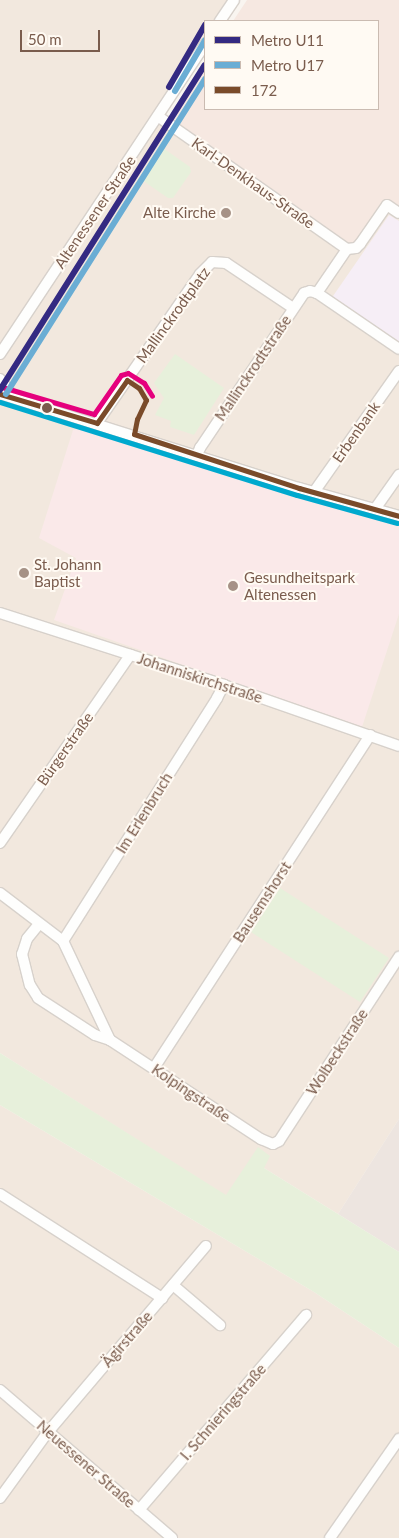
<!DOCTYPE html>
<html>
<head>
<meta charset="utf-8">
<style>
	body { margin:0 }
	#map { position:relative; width:399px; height:1538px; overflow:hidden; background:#f9f5f0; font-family:Lato,sans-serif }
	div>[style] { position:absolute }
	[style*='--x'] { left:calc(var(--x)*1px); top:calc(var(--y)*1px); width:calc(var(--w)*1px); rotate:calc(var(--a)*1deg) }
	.residential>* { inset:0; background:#f2e8de }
	.commercial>* { inset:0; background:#f6e8e1 }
	.industrial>* { inset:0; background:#ede5e0 }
	.education>* { inset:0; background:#f6eef6 }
	.medical>* { inset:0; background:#fae9e9 }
	.green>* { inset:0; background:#e7f0db }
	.roads { filter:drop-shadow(1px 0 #d7d1cb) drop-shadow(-1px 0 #d7d1cb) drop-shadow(0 1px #d7d1cb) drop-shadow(0 -1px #d7d1cb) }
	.street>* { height:10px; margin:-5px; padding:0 5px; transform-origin:5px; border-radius:5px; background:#fefefd }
	.bus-1>* { height:5px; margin:-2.5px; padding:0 2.5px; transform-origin:2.5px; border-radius:2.5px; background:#7a4b2a }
	.bus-2>* { height:5px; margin:-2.5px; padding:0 2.5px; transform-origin:2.5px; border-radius:2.5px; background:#00a9ce }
	.bus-3>* { height:5px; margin:-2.5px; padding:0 2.5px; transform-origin:2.5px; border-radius:2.5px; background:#e5007d }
	.metro-1>* { height:6px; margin:-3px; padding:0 3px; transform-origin:3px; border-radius:3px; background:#342a82 }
	.metro-2>* { height:6px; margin:-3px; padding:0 3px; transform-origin:3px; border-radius:3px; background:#6aadd4 }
	.dots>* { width:14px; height:14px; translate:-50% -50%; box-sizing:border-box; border:2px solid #fffaf3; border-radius:50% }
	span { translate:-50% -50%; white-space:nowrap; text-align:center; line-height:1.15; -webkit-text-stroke:4px #fffaf3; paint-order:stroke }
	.street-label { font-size:15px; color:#7a5c4d }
	.poi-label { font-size:15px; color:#7a5c4d }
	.right { translate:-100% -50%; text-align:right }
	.left { translate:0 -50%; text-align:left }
	.legend { position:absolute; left:204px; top:20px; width:175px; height:90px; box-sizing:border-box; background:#fffaf3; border:1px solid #cabbb1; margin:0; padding:6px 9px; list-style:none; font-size:15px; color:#7a5c4d }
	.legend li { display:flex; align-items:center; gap:10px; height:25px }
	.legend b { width:25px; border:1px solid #cabbb1 }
	.scale { position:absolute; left:20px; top:30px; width:80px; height:22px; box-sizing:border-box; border:2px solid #7a5c4d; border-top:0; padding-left:6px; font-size:15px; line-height:18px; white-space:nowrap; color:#7a5c4d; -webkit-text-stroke:4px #fffaf3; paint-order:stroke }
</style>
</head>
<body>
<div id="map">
	<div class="residential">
		<div style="clip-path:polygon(0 0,232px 0,218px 21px,205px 21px,205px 41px,157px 117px,350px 254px,361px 245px,388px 207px,399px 215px,399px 1119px,338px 1214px,264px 1168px,226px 1196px,0 1053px)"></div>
		<div style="clip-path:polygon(0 1105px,314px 1292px,399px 1348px,399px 1538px,0 1538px)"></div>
	</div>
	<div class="commercial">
		<div style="clip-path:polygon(247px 0,399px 0,399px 212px,387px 204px,351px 248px,166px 121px,205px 63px,205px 109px,378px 109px,378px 21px,233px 21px)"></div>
	</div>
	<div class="industrial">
		<div style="clip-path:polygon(399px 1119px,399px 1252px,338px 1214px)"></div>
	</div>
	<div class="education">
		<div style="clip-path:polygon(389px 215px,399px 221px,399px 346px,331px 299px)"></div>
	</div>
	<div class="medical">
		<div style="clip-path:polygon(84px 425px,399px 525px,399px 614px,362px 727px,54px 620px,76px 558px,39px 538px,73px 430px)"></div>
	</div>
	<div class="green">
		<div style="clip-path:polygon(163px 148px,190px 167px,191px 172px,173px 198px,168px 198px,142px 180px)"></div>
		<div style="clip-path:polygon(175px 354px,224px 388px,194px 435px,170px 427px,171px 421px,155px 415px,164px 398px,154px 383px)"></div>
		<div style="clip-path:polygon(280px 888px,389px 958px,360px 1002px,251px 932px)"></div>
		<div style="clip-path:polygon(0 1053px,226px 1195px,258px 1147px,270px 1156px,264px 1168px,399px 1252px,399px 1348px,314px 1292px,0 1105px)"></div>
	</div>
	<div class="roads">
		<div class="street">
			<div style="--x:220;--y:21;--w:25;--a:-56"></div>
			<div style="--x:159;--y:117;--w:230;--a:35.1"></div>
			<div style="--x:317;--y:293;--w:99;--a:34.3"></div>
			<div style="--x:0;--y:354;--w:372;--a:-56.5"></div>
			<div style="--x:0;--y:379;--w:21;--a:53"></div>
			<div style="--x:0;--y:394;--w:313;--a:17.5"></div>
			<div style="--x:299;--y:488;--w:104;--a:15.6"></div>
			<div style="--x:97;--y:423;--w:181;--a:-55.3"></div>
			<div style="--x:200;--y:274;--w:17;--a:-45"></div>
			<div style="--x:212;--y:262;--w:14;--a:4"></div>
			<div style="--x:226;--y:263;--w:81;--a:33.9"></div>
			<div style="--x:197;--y:455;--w:8;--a:-67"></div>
			<div style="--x:200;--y:448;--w:187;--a:-56.1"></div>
			<div style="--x:304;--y:293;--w:6;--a:-18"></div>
			<div style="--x:310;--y:291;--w:7;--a:16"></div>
			<div style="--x:317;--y:293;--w:53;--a:-55.7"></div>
			<div style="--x:347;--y:249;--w:9;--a:-6"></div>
			<div style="--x:356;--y:248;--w:6;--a:-45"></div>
			<div style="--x:360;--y:244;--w:47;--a:-55.3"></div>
			<div style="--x:387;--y:205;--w:14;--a:34"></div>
			<div style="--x:314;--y:492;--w:148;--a:-54.9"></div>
			<div style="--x:375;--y:509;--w:42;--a:-54.8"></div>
			<div style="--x:0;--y:613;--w:235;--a:17.8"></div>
			<div style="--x:224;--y:685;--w:185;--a:19.2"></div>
			<div style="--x:0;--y:843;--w:229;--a:-55.3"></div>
			<div style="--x:0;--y:893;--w:79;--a:37.3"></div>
			<div style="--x:63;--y:941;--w:110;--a:64.6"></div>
			<div style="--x:110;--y:1040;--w:181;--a:33.3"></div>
			<div style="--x:261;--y:1139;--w:13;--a:23"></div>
			<div style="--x:273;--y:1144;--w:7;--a:-27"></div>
			<div style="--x:279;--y:1141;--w:220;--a:-56.9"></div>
			<div style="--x:39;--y:924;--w:19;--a:129"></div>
			<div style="--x:27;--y:939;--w:16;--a:108"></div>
			<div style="--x:22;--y:954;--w:32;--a:76"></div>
			<div style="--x:30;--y:985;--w:15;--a:58"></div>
			<div style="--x:38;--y:998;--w:68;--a:33"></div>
			<div style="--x:95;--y:1035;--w:16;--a:18"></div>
			<div style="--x:63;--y:941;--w:288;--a:-57.6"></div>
			<div style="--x:217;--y:698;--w:15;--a:-62"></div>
			<div style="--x:154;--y:1068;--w:397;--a:-57"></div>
			<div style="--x:0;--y:1194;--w:193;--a:32.7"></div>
			<div style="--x:173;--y:1285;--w:62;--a:40.4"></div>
			<div style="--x:0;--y:1390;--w:227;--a:40.7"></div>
			<div style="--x:0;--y:1498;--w:82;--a:-54"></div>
			<div style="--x:48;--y:1432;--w:244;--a:-49.7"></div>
			<div style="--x:139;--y:1510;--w:257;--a:-49.4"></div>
			<div style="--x:330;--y:1538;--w:121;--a:-55.1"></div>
		</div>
	</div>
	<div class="bus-1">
		<div style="--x:0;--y:394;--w:101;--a:16.6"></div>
		<div style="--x:97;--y:423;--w:52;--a:-55.1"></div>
		<div style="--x:127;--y:380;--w:14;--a:34"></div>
		<div style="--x:139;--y:388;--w:14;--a:60"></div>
		<div style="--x:146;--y:400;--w:21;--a:115"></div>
		<div style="--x:137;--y:419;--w:15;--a:101"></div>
		<div style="--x:134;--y:434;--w:174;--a:18.1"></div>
		<div style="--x:299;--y:488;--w:104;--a:15.6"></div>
	</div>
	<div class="bus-2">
		<div style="--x:0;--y:402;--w:311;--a:17.4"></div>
		<div style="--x:297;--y:495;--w:104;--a:15.6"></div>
	</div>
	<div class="bus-3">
		<div style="--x:2;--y:387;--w:96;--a:16.4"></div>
		<div style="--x:94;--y:414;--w:47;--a:-55.3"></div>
		<div style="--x:121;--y:375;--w:7;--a:-16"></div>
		<div style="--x:128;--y:373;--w:19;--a:32"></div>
		<div style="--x:144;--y:383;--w:15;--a:58"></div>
	</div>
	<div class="metro-1">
		<div style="--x:169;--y:87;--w:72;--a:-59.9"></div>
		<div style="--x:0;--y:390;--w:384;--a:-57.8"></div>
	</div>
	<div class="metro-2">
		<div style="--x:175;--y:91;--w:59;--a:-59.5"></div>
		<div style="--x:6;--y:394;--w:373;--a:-57.7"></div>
	</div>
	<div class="dots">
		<div style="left:226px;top:213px;background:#a69286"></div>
		<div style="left:47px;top:408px;background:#7a5c4d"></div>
		<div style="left:24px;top:573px;background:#a69286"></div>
		<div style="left:233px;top:586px;background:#a69286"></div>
	</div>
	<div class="street-label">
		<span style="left:253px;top:183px;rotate:35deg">Karl-Denkhaus-Straße</span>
		<span style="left:95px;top:212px;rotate:-56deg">Altenessener Straße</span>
		<span style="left:173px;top:315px;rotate:-54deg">Mallinckrodtplatz</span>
		<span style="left:253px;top:368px;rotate:-56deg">Mallinckrodtstraße</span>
		<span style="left:356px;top:432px;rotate:-55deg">Erbenbank</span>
		<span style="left:200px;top:678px;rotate:18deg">Johanniskirchstraße</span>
		<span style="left:65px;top:749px;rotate:-55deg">Bürgerstraße</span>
		<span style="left:144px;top:813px;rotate:-58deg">Im Erlenbruch</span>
		<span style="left:262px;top:902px;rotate:-57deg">Bausemshorst</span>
		<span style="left:337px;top:1052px;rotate:-57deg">Wolbeckstraße</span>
		<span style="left:191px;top:1093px;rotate:34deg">Kolpingstraße</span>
		<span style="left:127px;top:1339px;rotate:-49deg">Ägirstraße</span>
		<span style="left:223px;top:1412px;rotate:-49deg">I. Schnieringstraße</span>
		<span style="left:86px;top:1464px;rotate:41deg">Neuessener Straße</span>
	</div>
	<div class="poi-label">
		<span class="right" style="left:216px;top:213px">Alte Kirche</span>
		<span class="left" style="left:34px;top:573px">St. Johann<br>Baptist</span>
		<span class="left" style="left:244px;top:586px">Gesundheitspark<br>Altenessen</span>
	</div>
	<ul class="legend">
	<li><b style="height:6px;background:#342a82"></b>Metro U11</li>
	<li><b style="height:6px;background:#6aadd4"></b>Metro U17</li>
	<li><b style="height:6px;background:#7a4b2a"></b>172</li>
	</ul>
	<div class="scale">50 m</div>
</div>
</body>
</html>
